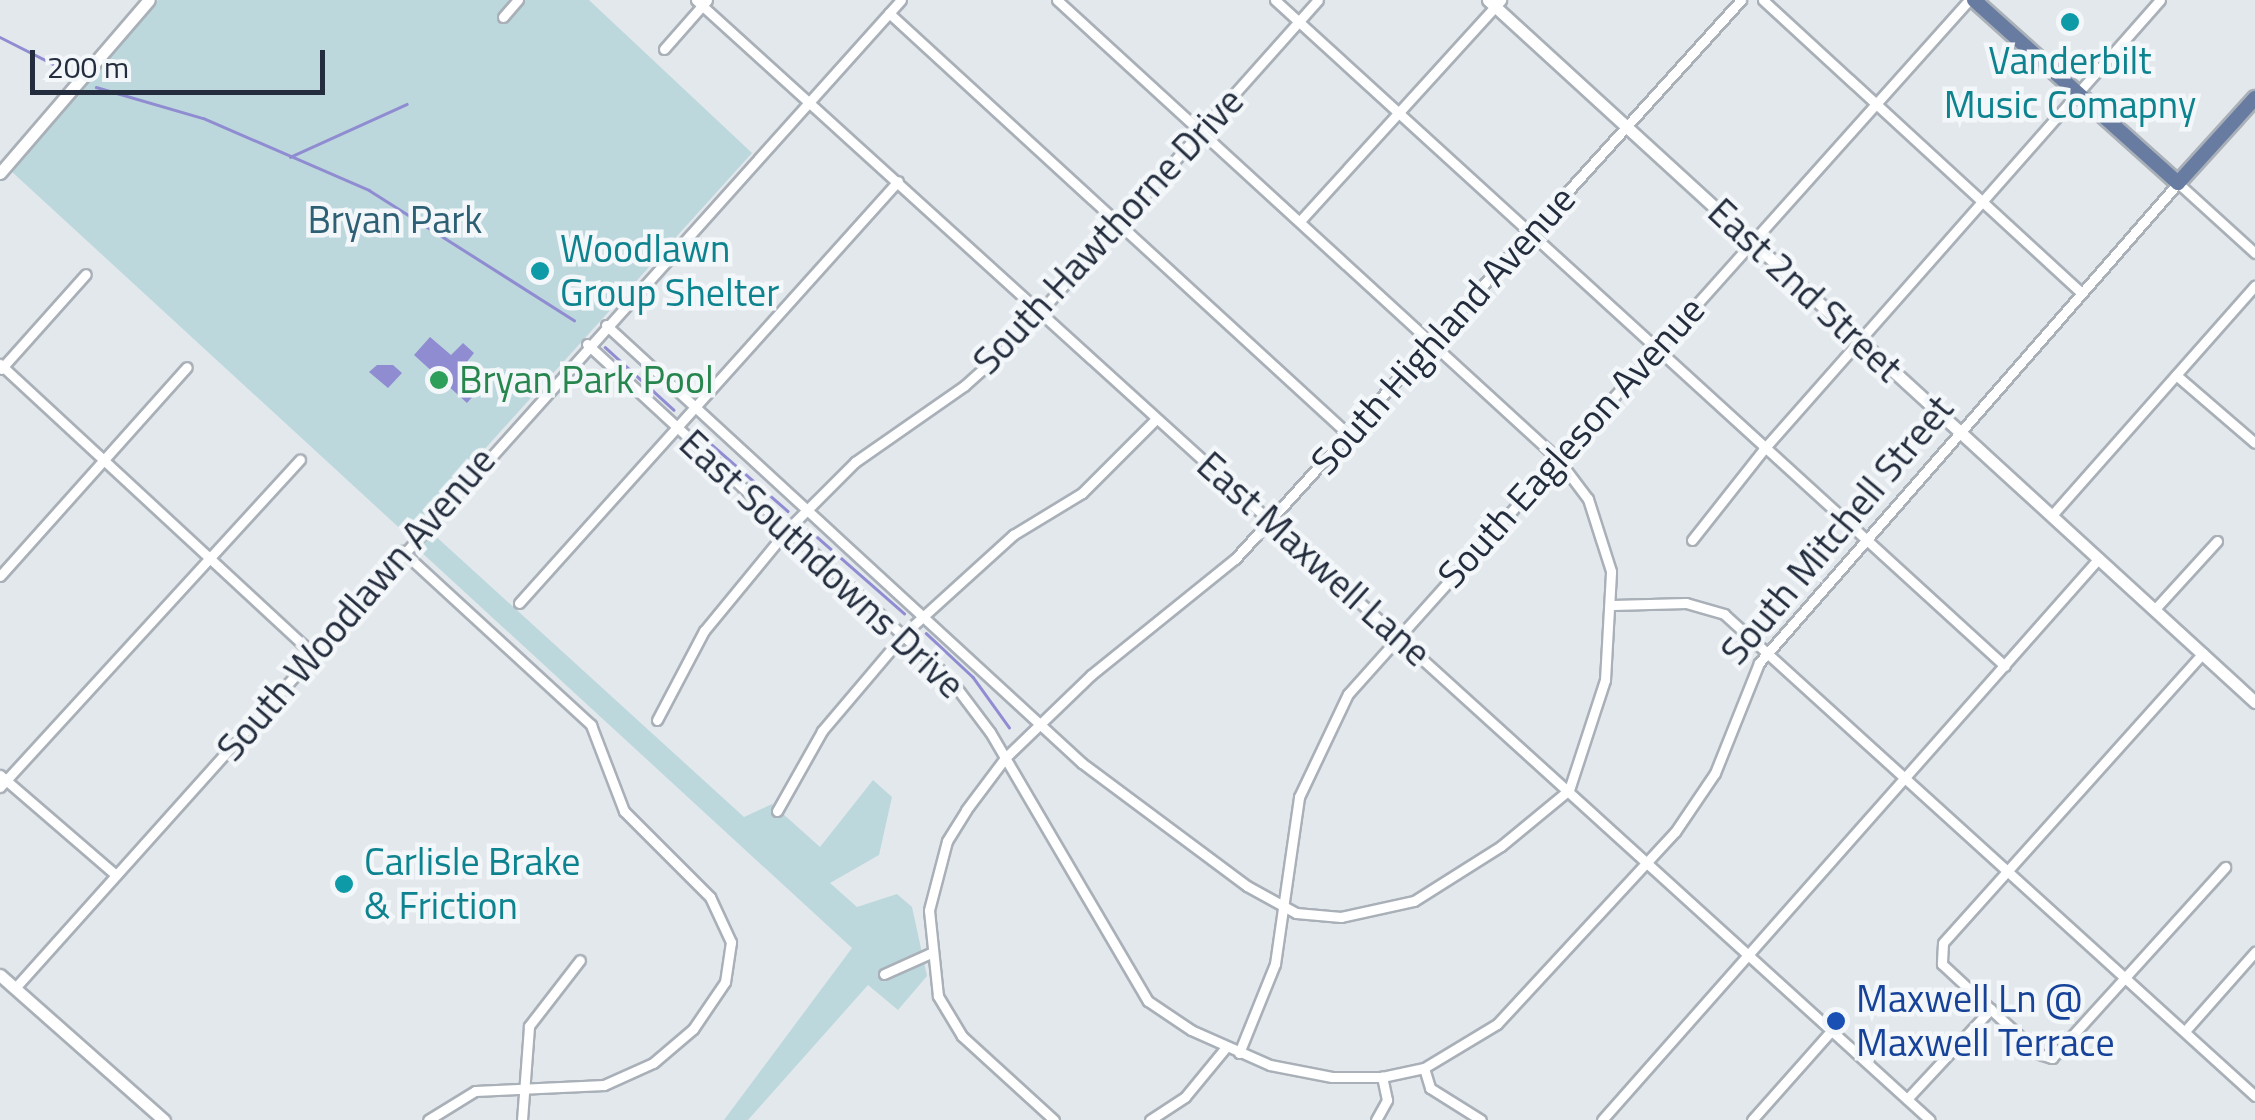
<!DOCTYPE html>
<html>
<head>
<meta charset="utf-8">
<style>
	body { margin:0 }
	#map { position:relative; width:2255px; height:1120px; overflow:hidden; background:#e3e8ed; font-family:"Titillium Web",sans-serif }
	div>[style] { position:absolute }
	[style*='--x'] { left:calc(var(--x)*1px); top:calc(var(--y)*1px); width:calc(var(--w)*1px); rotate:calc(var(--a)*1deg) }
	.green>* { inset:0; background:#bcd8dd }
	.water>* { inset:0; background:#908cd1 }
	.stream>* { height:2.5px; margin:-1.25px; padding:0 1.25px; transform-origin:1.25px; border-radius:1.25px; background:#908cd1 }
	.roads { filter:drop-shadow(2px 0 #a9b0b8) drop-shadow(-2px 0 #a9b0b8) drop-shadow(0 2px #a9b0b8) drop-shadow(0 -2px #a9b0b8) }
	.street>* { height:9px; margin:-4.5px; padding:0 4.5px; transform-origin:4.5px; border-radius:4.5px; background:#fff }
	.secondary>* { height:11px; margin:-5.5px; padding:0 5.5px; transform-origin:5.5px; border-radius:5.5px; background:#fff }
	.primary>* { height:14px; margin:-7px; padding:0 7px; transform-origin:7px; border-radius:7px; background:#687ca1 }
	.dots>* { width:28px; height:28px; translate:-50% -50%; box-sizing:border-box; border:5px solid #f3f7f9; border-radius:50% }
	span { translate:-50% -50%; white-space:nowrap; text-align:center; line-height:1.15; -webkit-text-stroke:9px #f3f7f9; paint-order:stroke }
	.culture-label { font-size:38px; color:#0d838f }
	.left { translate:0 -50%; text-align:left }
	.park-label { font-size:38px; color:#2d6074 }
	.street-label { font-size:38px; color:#232d3e }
	.leisure-label { font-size:38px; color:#27864d }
	.transit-label { font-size:38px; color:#164399 }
	.scale { position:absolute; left:30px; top:50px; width:295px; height:45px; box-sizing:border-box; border:5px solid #232d3e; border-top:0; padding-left:12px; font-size:30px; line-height:35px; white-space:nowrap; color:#232d3e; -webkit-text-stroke:8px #f3f7f9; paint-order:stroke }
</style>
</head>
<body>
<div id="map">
	<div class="green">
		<div style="clip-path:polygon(158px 0,589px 0,752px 153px,407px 535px,11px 171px)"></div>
		<div style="clip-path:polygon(431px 532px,744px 817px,772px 804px,820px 847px,873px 780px,892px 797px,879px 855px,830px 883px,857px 907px,897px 894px,912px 907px,927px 976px,898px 1010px,868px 985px,748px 1120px,724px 1120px,852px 948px,420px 551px)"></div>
	</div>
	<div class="water">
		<div style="clip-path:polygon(430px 337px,451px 355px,463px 343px,474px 353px,462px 368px,482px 386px,467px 403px,414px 355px)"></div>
		<div style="clip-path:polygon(377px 365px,393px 365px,402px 373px,388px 388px,369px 372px)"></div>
	</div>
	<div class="stream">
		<div style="--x:0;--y:37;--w:80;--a:26.9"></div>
		<div style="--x:96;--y:87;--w:111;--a:16.2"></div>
		<div style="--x:203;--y:118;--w:181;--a:23.4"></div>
		<div style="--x:369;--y:190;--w:243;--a:32.4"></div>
		<div style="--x:290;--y:157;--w:128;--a:-24.4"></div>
		<div style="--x:605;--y:347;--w:93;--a:42.4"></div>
		<div style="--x:695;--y:430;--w:123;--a:41.1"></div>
		<div style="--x:808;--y:529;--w:128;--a:41.2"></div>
		<div style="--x:926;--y:633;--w:64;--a:43.1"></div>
		<div style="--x:973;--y:677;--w:62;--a:54.2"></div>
	</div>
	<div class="roads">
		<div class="street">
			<div style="--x:696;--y:0;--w:1666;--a:42.23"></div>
			<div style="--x:1275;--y:0;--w:988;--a:42.38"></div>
			<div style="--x:1763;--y:0;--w:433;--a:42.6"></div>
			<div style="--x:889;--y:13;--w:624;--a:42.53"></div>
			<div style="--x:503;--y:17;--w:23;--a:-49"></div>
			<div style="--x:664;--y:49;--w:65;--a:-48.7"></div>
			<div style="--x:1300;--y:221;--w:299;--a:-47.7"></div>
			<div style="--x:606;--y:325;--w:647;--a:42.62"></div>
			<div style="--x:1082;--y:763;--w:206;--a:36.7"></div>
			<div style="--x:1247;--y:886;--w:56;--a:28.9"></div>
			<div style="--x:1296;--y:913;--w:45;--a:5.1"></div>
			<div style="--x:1341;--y:917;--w:75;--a:-12.4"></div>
			<div style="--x:1414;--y:901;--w:103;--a:-32.3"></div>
			<div style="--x:1501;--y:846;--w:88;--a:-39.5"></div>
			<div style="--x:1569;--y:790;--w:116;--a:-71.9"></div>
			<div style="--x:1605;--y:680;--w:109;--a:-86.8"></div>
			<div style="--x:1611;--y:571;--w:76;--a:-107.7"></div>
			<div style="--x:1588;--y:499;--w:51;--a:-127.1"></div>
			<div style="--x:1557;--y:458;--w:678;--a:-137.51"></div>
			<div style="--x:587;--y:344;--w:494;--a:42.7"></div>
			<div style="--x:950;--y:679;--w:66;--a:53"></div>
			<div style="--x:990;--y:732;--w:312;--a:59.6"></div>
			<div style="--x:1148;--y:1001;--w:52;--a:34"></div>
			<div style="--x:1191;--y:1030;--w:86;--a:23.9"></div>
			<div style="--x:1270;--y:1065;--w:63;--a:11"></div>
			<div style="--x:1332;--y:1077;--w:50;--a:0"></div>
			<div style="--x:0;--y:364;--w:427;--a:42.8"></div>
			<div style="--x:1;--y:369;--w:127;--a:-48.2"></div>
			<div style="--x:2176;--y:375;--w:104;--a:40.7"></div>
			<div style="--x:2053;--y:514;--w:305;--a:-48.5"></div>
			<div style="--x:1692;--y:540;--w:115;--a:-51.7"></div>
			<div style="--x:1763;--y:450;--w:600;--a:-48.58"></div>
			<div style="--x:402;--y:551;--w:257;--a:42.6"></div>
			<div style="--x:591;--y:725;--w:92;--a:69"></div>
			<div style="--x:624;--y:811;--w:122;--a:45"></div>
			<div style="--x:710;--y:897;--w:50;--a:65"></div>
			<div style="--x:731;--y:942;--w:40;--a:98.5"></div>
			<div style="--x:725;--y:982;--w:57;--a:124.2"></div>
			<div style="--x:693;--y:1029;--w:52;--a:139.6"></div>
			<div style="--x:653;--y:1063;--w:54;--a:155.8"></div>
			<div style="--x:604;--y:1085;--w:129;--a:177.3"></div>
			<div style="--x:475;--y:1091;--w:55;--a:148.3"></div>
			<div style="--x:0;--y:576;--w:280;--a:-48.2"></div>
			<div style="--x:519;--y:603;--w:567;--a:-48.07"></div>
			<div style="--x:1613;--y:605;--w:73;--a:-1.6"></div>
			<div style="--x:1686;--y:603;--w:40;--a:16"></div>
			<div style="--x:1724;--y:614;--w:717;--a:42.23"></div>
			<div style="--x:2155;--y:609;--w:92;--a:-47.6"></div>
			<div style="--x:2203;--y:653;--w:389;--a:131.9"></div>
			<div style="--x:1943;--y:943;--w:21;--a:93"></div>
			<div style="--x:1942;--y:964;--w:132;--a:42.9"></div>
			<div style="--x:2039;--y:1054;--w:14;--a:17"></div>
			<div style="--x:2052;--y:1058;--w:258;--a:-47.8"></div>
			<div style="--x:657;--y:720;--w:101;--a:-62.2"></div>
			<div style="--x:704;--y:631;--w:131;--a:-50.6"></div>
			<div style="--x:787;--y:530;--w:96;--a:-45"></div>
			<div style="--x:855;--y:462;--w:133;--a:-34.9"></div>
			<div style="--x:964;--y:386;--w:69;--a:-42"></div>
			<div style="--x:1015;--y:340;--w:455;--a:-48.3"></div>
			<div style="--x:0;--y:775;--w:153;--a:40.8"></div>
			<div style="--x:0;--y:787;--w:444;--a:-47.5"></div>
			<div style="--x:777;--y:811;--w:92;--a:-60.6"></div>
			<div style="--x:822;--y:731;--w:128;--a:-49.7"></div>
			<div style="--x:905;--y:633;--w:146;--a:-42.2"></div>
			<div style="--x:1013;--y:535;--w:81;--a:-31.3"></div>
			<div style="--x:1082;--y:493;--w:105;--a:-45"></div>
			<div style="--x:884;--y:974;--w:51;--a:-24.1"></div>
			<div style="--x:15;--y:988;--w:1327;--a:-48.12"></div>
			<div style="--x:2185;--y:1031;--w:106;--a:-48.5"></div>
			<div style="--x:1239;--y:1053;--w:96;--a:-68"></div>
			<div style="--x:1275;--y:964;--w:169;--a:-81.8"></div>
			<div style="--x:1299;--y:797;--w:114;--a:-64.6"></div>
			<div style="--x:1348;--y:694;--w:931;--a:-48.18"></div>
			<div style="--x:1424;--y:1068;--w:21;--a:73"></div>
			<div style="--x:1430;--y:1088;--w:60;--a:32.1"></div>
			<div style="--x:1907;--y:1099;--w:123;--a:-47"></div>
			<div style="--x:522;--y:1120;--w:94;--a:-85.7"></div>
			<div style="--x:529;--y:1026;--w:83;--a:-52.3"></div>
			<div style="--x:1054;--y:1120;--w:125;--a:-137.6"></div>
			<div style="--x:962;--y:1036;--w:47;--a:-121"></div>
			<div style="--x:938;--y:996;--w:86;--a:-96"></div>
			<div style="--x:929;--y:910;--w:71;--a:-75.4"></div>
			<div style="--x:947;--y:841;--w:36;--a:-58"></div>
			<div style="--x:966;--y:810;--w:65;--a:-53.1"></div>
			<div style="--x:1005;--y:758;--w:120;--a:-44"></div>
			<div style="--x:1091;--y:675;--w:185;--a:-38.9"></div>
			<div style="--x:1235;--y:559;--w:754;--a:-47.85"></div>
			<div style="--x:1150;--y:1120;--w:42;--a:-33.3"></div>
			<div style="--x:1185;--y:1097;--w:65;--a:-50.6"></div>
			<div style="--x:1376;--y:1120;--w:23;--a:-61"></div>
			<div style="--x:1387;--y:1100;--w:24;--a:-102"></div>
			<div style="--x:1382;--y:1077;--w:43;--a:-12.1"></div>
			<div style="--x:1424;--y:1068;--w:85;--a:-31.1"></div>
			<div style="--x:1497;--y:1024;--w:262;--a:-47.2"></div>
			<div style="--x:1675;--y:832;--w:71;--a:-55.9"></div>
			<div style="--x:1715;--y:773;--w:118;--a:-68.2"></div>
			<div style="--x:1759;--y:663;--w:637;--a:-48.88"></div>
			<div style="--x:2178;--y:183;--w:104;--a:42.3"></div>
			<div style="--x:1602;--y:1120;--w:750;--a:-48.51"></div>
			<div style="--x:1752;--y:1120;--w:120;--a:-48.4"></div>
		</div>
		<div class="secondary">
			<div style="--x:1488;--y:0;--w:1040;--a:42.47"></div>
			<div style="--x:0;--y:173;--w:228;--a:-49.3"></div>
			<div style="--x:0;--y:975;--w:219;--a:41.5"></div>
		</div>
		<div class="primary">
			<div style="--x:1974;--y:0;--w:274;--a:41.9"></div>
			<div style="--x:2178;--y:183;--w:115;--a:-47.8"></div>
		</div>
	</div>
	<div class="dots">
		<div style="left:2070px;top:22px;background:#0f9aa8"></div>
		<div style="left:540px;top:271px;background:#0f9aa8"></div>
		<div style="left:439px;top:380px;background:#2e9e5b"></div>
		<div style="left:344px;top:884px;background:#0f9aa8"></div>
		<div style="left:1836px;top:1021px;background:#1a4fb4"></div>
	</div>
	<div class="culture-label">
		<span style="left:2070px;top:83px">Vanderbilt<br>Music Comapny</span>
		<span class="left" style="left:560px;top:271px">Woodlawn<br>Group Shelter</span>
		<span class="left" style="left:364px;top:884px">Carlisle Brake<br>&amp; Friction</span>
	</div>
	<div class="park-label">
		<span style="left:395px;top:220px">Bryan Park</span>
	</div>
	<div class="street-label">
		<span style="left:1108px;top:231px;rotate:-47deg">South Hawthorne Drive</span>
		<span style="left:1805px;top:290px;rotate:43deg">East 2nd Street</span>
		<span style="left:1443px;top:330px;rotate:-48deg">South Highland Avenue</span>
		<span style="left:1571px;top:442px;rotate:-48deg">South Eagleson Avenue</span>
		<span style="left:1837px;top:530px;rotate:-50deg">South Mitchell Street</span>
		<span style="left:1314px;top:559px;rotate:42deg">East Maxwell Lane</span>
		<span style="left:822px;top:564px;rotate:43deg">East Southdowns Drive</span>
		<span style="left:356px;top:604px;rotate:-49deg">South Woodlawn Avenue</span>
	</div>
	<div class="leisure-label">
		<span class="left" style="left:459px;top:380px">Bryan Park Pool</span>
	</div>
	<div class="transit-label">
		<span class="left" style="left:1856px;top:1021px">Maxwell Ln @<br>Maxwell Terrace</span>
	</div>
	<div class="scale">200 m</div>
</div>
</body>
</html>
